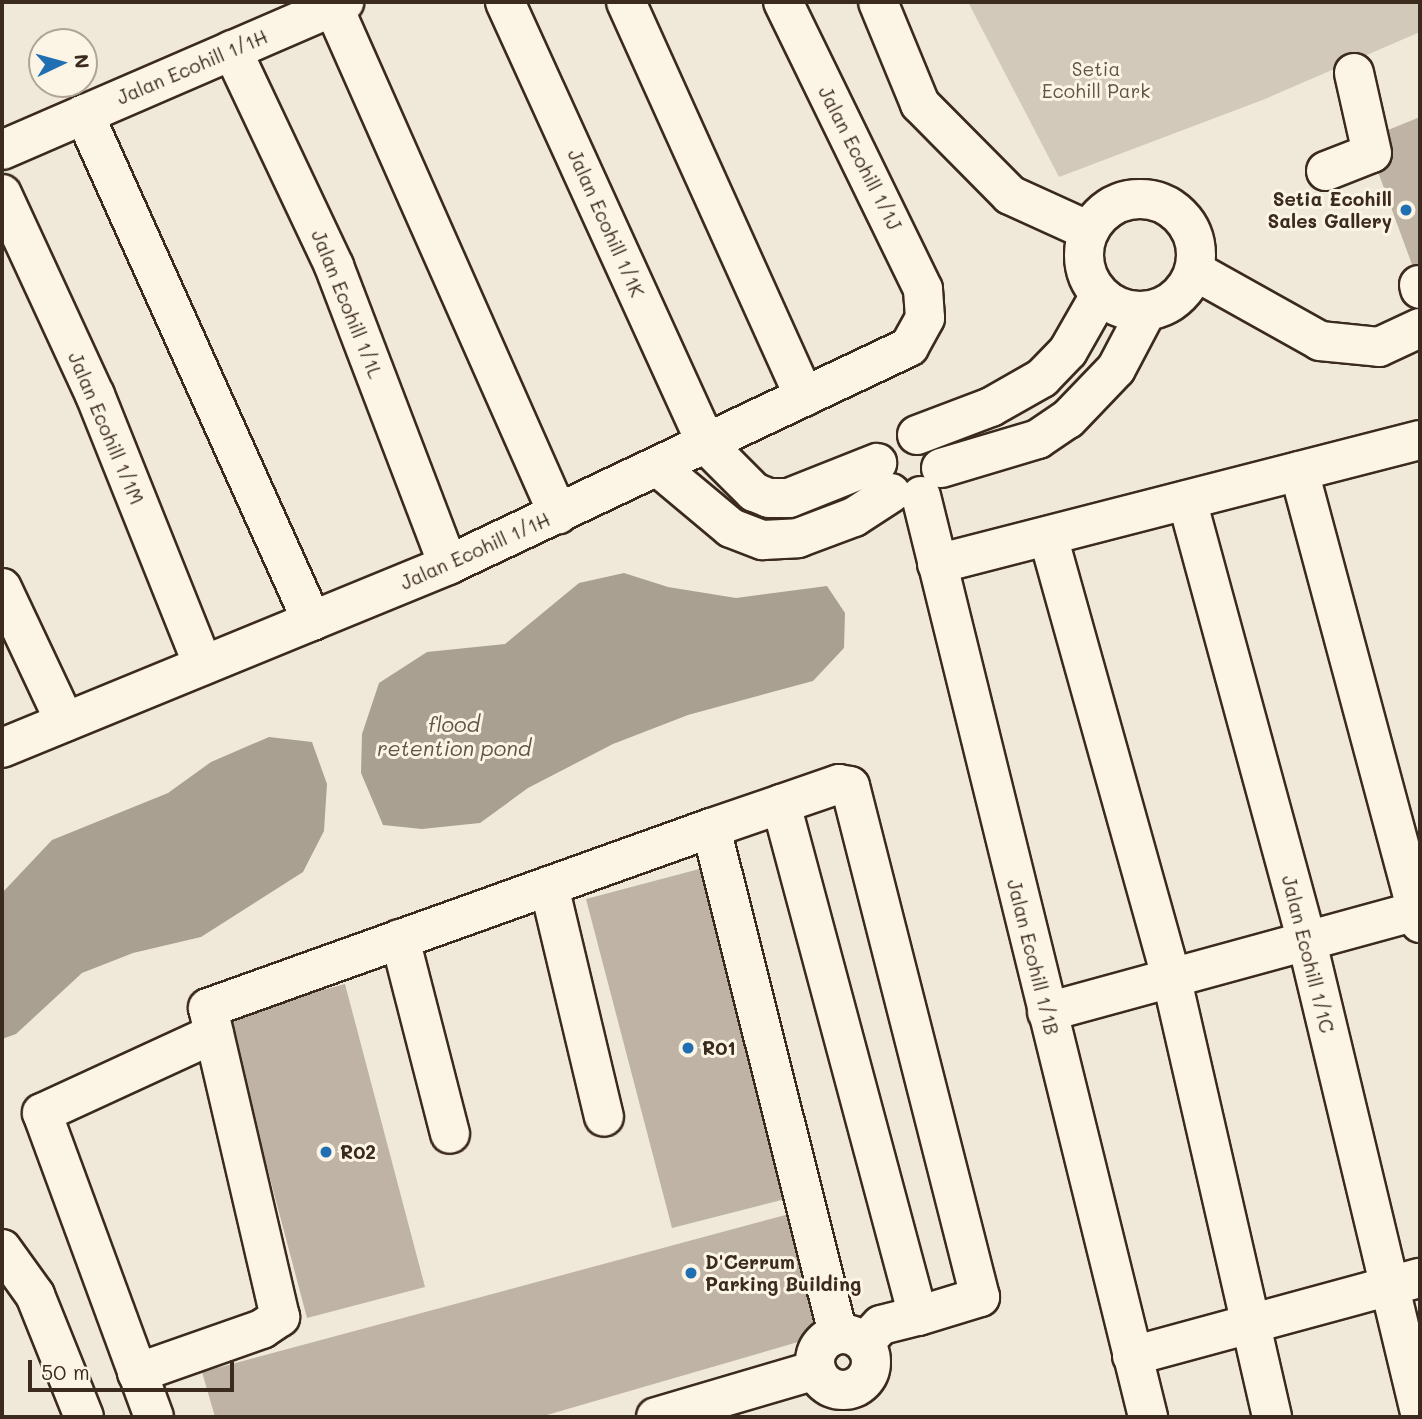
<!DOCTYPE html>
<html>
<head>
<meta charset="utf-8">
<style>
	body { margin:0 }
	#map { position:relative; width:1422px; height:1419px; overflow:hidden; background:#f0e9d9; font-family:Mali,sans-serif }
	div>[style] { position:absolute }
	[style*='--x'] { left:calc(var(--x)*1px); top:calc(var(--y)*1px); width:calc(var(--w)*1px); rotate:calc(var(--a)*1deg) }
	.green>* { inset:0; background:#d2c9ba }
	.water>* { inset:0; background:#aaa091 }
	.building>* { inset:0; background:#beb3a4 }
	.roads { filter:drop-shadow(2px 0 #3b2a1e) drop-shadow(-2px 0 #3b2a1e) drop-shadow(0 2px #3b2a1e) drop-shadow(0 -2px #3b2a1e) }
	.minor>* { height:38px; margin:-19px; padding:0 19px; transform-origin:19px; border-radius:19px; background:#fcf5e5 }
	.minor>.ring { margin:-19px; padding:0; box-sizing:content-box; background:none; border:38px solid #fcf5e5; border-radius:50% }
	.dots>* { width:19px; height:19px; translate:-50% -50%; box-sizing:border-box; border:4px solid #fcf5e5; border-radius:50% }
	span { translate:-50% -50%; white-space:nowrap; text-align:center; line-height:1.15; -webkit-text-stroke:6px #fcf5e5; paint-order:stroke }
	.street-label { font-size:19px; color:#3b2a1e }
	.park-label { font-size:19px; color:#615245 }
	.poi-label { font-size:19px; color:#3b2a1e; font-weight:700 }
	.right { translate:-100% -50%; text-align:right }
	.left { translate:0 -50%; text-align:left }
	.water-label { font-size:21px; color:#625346; font-style:italic }
	.frame { position:absolute; inset:0; border:4px solid #3b2a1e; pointer-events:none }
	.north { position:absolute; left:28px; top:28px; width:70px; height:70px; box-sizing:border-box; background:#fcf5e5; border:2px solid #afa495; border-radius:50%; rotate:85deg; font-size:19px; font-weight:700; line-height:28px; text-align:center; color:#3b2a1e }
	.north::after { content:''; display:block; margin:auto; width:24px; height:32px; background:#1f6fb2; clip-path:polygon(50% 0,100% 100%,50% 72%,0 100%) }
	.scale { position:absolute; left:28px; top:1360px; width:206px; height:32px; box-sizing:border-box; border:4px solid #3b2a1e; border-top:0; padding-left:9px; font-size:21px; line-height:24px; white-space:nowrap; color:#3b2a1e; -webkit-text-stroke:5px #fcf5e5; paint-order:stroke }
</style>
</head>
<body>
<div id="map">
	<div class="green">
		<div style="clip-path:polygon(968px 2px,1420px 2px,1420px 32px,1265px 99px,1059px 177px)"></div>
	</div>
	<div class="water">
		<div style="clip-path:polygon(624px 573px,668px 587px,736px 598px,827px 586px,845px 613px,844px 648px,813px 681px,688px 715px,613px 744px,528px 788px,480px 823px,422px 829px,383px 825px,361px 773px,362px 734px,379px 683px,427px 652px,505px 644px,579px 583px)"></div>
		<div style="clip-path:polygon(269px 737px,312px 742px,327px 784px,324px 831px,303px 872px,201px 937px,133px 953px,82px 973px,16px 1034px,2px 1039px,2px 893px,52px 840px,168px 793px,211px 762px)"></div>
	</div>
	<div class="building">
		<div style="clip-path:polygon(1420px 117px,1420px 268px,1414px 270px,1366px 139px)"></div>
		<div style="clip-path:polygon(703px 868px,789px 1198px,672px 1228px,586px 899px)"></div>
		<div style="clip-path:polygon(345px 984px,425px 1287px,307px 1318px,227px 1016px)"></div>
		<div style="clip-path:polygon(793px 1213px,829px 1333px,540px 1417px,215px 1417px,202px 1372px)"></div>
	</div>
	<div class="roads">
		<div class="minor">
			<div style="--x:505;--y:2;--w:486;--a:65.5"></div>
			<div style="--x:706;--y:444;--w:68;--a:45"></div>
			<div style="--x:754;--y:492;--w:16;--a:22"></div>
			<div style="--x:769;--y:498;--w:20;--a:0"></div>
			<div style="--x:789;--y:498;--w:95;--a:-21.7"></div>
			<div style="--x:626;--y:2;--w:433;--a:65.7"></div>
			<div style="--x:878;--y:2;--w:110;--a:67.6"></div>
			<div style="--x:920;--y:104;--w:128;--a:45.3"></div>
			<div style="--x:1010;--y:195;--w:87;--a:24.5"></div>
			<div style="--x:333;--y:6;--w:556;--a:66.11"></div>
			<div style="--x:232;--y:50;--w:239;--a:64.7"></div>
			<div style="--x:334;--y:266;--w:320;--a:69.1"></div>
			<div style="--x:84;--y:114;--w:556;--a:65.79"></div>
			<div style="--x:2;--y:150;--w:373;--a:-23.4"></div>
			<div style="--x:1326;--y:171;--w:49;--a:-21.4"></div>
			<div style="--x:1372;--y:153;--w:82;--a:-102.7"></div>
			<div style="--x:2;--y:194;--w:221;--a:65.2"></div>
			<div style="--x:95;--y:395;--w:291;--a:68.2"></div>
			<div class="ring" style="left:1084px;top:199px;width:74px;height:74px"></div>
			<div style="--x:1195;--y:271;--w:143;--a:29.2"></div>
			<div style="--x:1320;--y:341;--w:59;--a:5.8"></div>
			<div style="--x:1379;--y:347;--w:45;--a:-24.9"></div>
			<div style="--x:1419;--y:285;--w:4;--a:76"></div>
			<div style="--x:917;--y:435;--w:79;--a:-20.7"></div>
			<div style="--x:991;--y:407;--w:59;--a:-29.6"></div>
			<div style="--x:1042;--y:378;--w:37;--a:-46"></div>
			<div style="--x:1068;--y:351;--w:64;--a:-60.3"></div>
			<div style="--x:658;--y:467;--w:95;--a:39.9"></div>
			<div style="--x:731;--y:528;--w:34;--a:21"></div>
			<div style="--x:763;--y:540;--w:35;--a:-3"></div>
			<div style="--x:798;--y:538;--w:60;--a:-20.6"></div>
			<div style="--x:854;--y:517;--w:44;--a:-33"></div>
			<div style="--x:941;--y:468;--w:101;--a:-16.6"></div>
			<div style="--x:1038;--y:439;--w:36;--a:-34"></div>
			<div style="--x:1068;--y:419;--w:69;--a:-46.2"></div>
			<div style="--x:1116;--y:369;--w:64;--a:-62.2"></div>
			<div style="--x:1299;--y:471;--w:468;--a:75"></div>
			<div style="--x:921;--y:496;--w:949;--a:76.15"></div>
			<div style="--x:1187;--y:500;--w:458;--a:74.8"></div>
			<div style="--x:1307;--y:942;--w:482;--a:76.5"></div>
			<div style="--x:1048;--y:536;--w:461;--a:74.4"></div>
			<div style="--x:1172;--y:980;--w:448;--a:77.1"></div>
			<div style="--x:937;--y:564;--w:499;--a:-14.4"></div>
			<div style="--x:2;--y:588;--w:148;--a:64.8"></div>
			<div style="--x:2;--y:748;--w:482;--a:-22.3"></div>
			<div style="--x:448;--y:565;--w:510;--a:-25.31"></div>
			<div style="--x:909;--y:347;--w:33;--a:-61"></div>
			<div style="--x:925;--y:318;--w:29;--a:-94"></div>
			<div style="--x:923;--y:289;--w:319;--a:-116"></div>
			<div style="--x:711;--y:828;--w:74;--a:-18.9"></div>
			<div style="--x:549;--y:886;--w:237;--a:76.6"></div>
			<div style="--x:400;--y:939;--w:201;--a:75.6"></div>
			<div style="--x:1047;--y:1012;--w:387;--a:-15.3"></div>
			<div style="--x:2;--y:1249;--w:57;--a:54.3"></div>
			<div style="--x:35;--y:1295;--w:131;--a:68.1"></div>
			<div class="ring" style="left:815px;top:1334px;width:18px;height:18px"></div>
			<div style="--x:865;--y:1342;--w:23;--a:-47"></div>
			<div style="--x:881;--y:1325;--w:38;--a:-14"></div>
			<div style="--x:918;--y:1316;--w:65;--a:-17"></div>
			<div style="--x:980;--y:1297;--w:527;--a:-104.27"></div>
			<div style="--x:850;--y:786;--w:11;--a:-170"></div>
			<div style="--x:839;--y:784;--w:61;--a:161"></div>
			<div style="--x:781;--y:804;--w:530;--a:75.02"></div>
			<div style="--x:1132;--y:1356;--w:298;--a:-15.2"></div>
			<div style="--x:137;--y:1373;--w:133;--a:-19.4"></div>
			<div style="--x:262;--y:1329;--w:22;--a:-34"></div>
			<div style="--x:280;--y:1317;--w:317;--a:-103.1"></div>
			<div style="--x:208;--y:1008;--w:534;--a:-19.69"></div>
			<div style="--x:711;--y:828;--w:522;--a:75.91"></div>
			<div style="--x:154;--y:1417;--w:324;--a:-110.2"></div>
			<div style="--x:42;--y:1113;--w:189;--a:-24.7"></div>
			<div style="--x:656;--y:1417;--w:167;--a:-16.4"></div>
		</div>
	</div>
	<div class="dots">
		<div style="left:1406px;top:210px;background:#1f6fb2"></div>
		<div style="left:688px;top:1048px;background:#1f6fb2"></div>
		<div style="left:326px;top:1152px;background:#1f6fb2"></div>
		<div style="left:691px;top:1273px;background:#1f6fb2"></div>
	</div>
	<div class="street-label">
		<span style="left:192px;top:67px;rotate:-23deg">Jalan Ecohill 1/1H</span>
		<span style="left:860px;top:158px;rotate:63deg">Jalan Ecohill 1/1J</span>
		<span style="left:606px;top:223px;rotate:66deg">Jalan Ecohill 1/1K</span>
		<span style="left:347px;top:304px;rotate:68deg">Jalan Ecohill 1/1L</span>
		<span style="left:106px;top:428px;rotate:67deg">Jalan Ecohill 1/1M</span>
		<span style="left:475px;top:551px;rotate:-24deg">Jalan Ecohill 1/1H</span>
		<span style="left:1308px;top:954px;rotate:76deg">Jalan Ecohill 1/1C</span>
		<span style="left:1033px;top:957px;rotate:76deg">Jalan Ecohill 1/1B</span>
	</div>
	<div class="park-label">
		<span style="left:1096px;top:80px">Setia<br>Ecohill Park</span>
	</div>
	<div class="poi-label">
		<span class="right" style="left:1392px;top:210px">Setia Ecohill<br>Sales Gallery</span>
		<span class="left" style="left:702px;top:1048px">R01</span>
		<span class="left" style="left:340px;top:1152px">R02</span>
		<span class="left" style="left:705px;top:1273px">D'Cerrum<br>Parking Building</span>
	</div>
	<div class="water-label">
		<span style="left:454px;top:736px">flood<br>retention pond</span>
	</div>
	<div class="frame"></div>
	<div class="north">N</div>
	<div class="scale">50 m</div>
</div>
</body>
</html>
